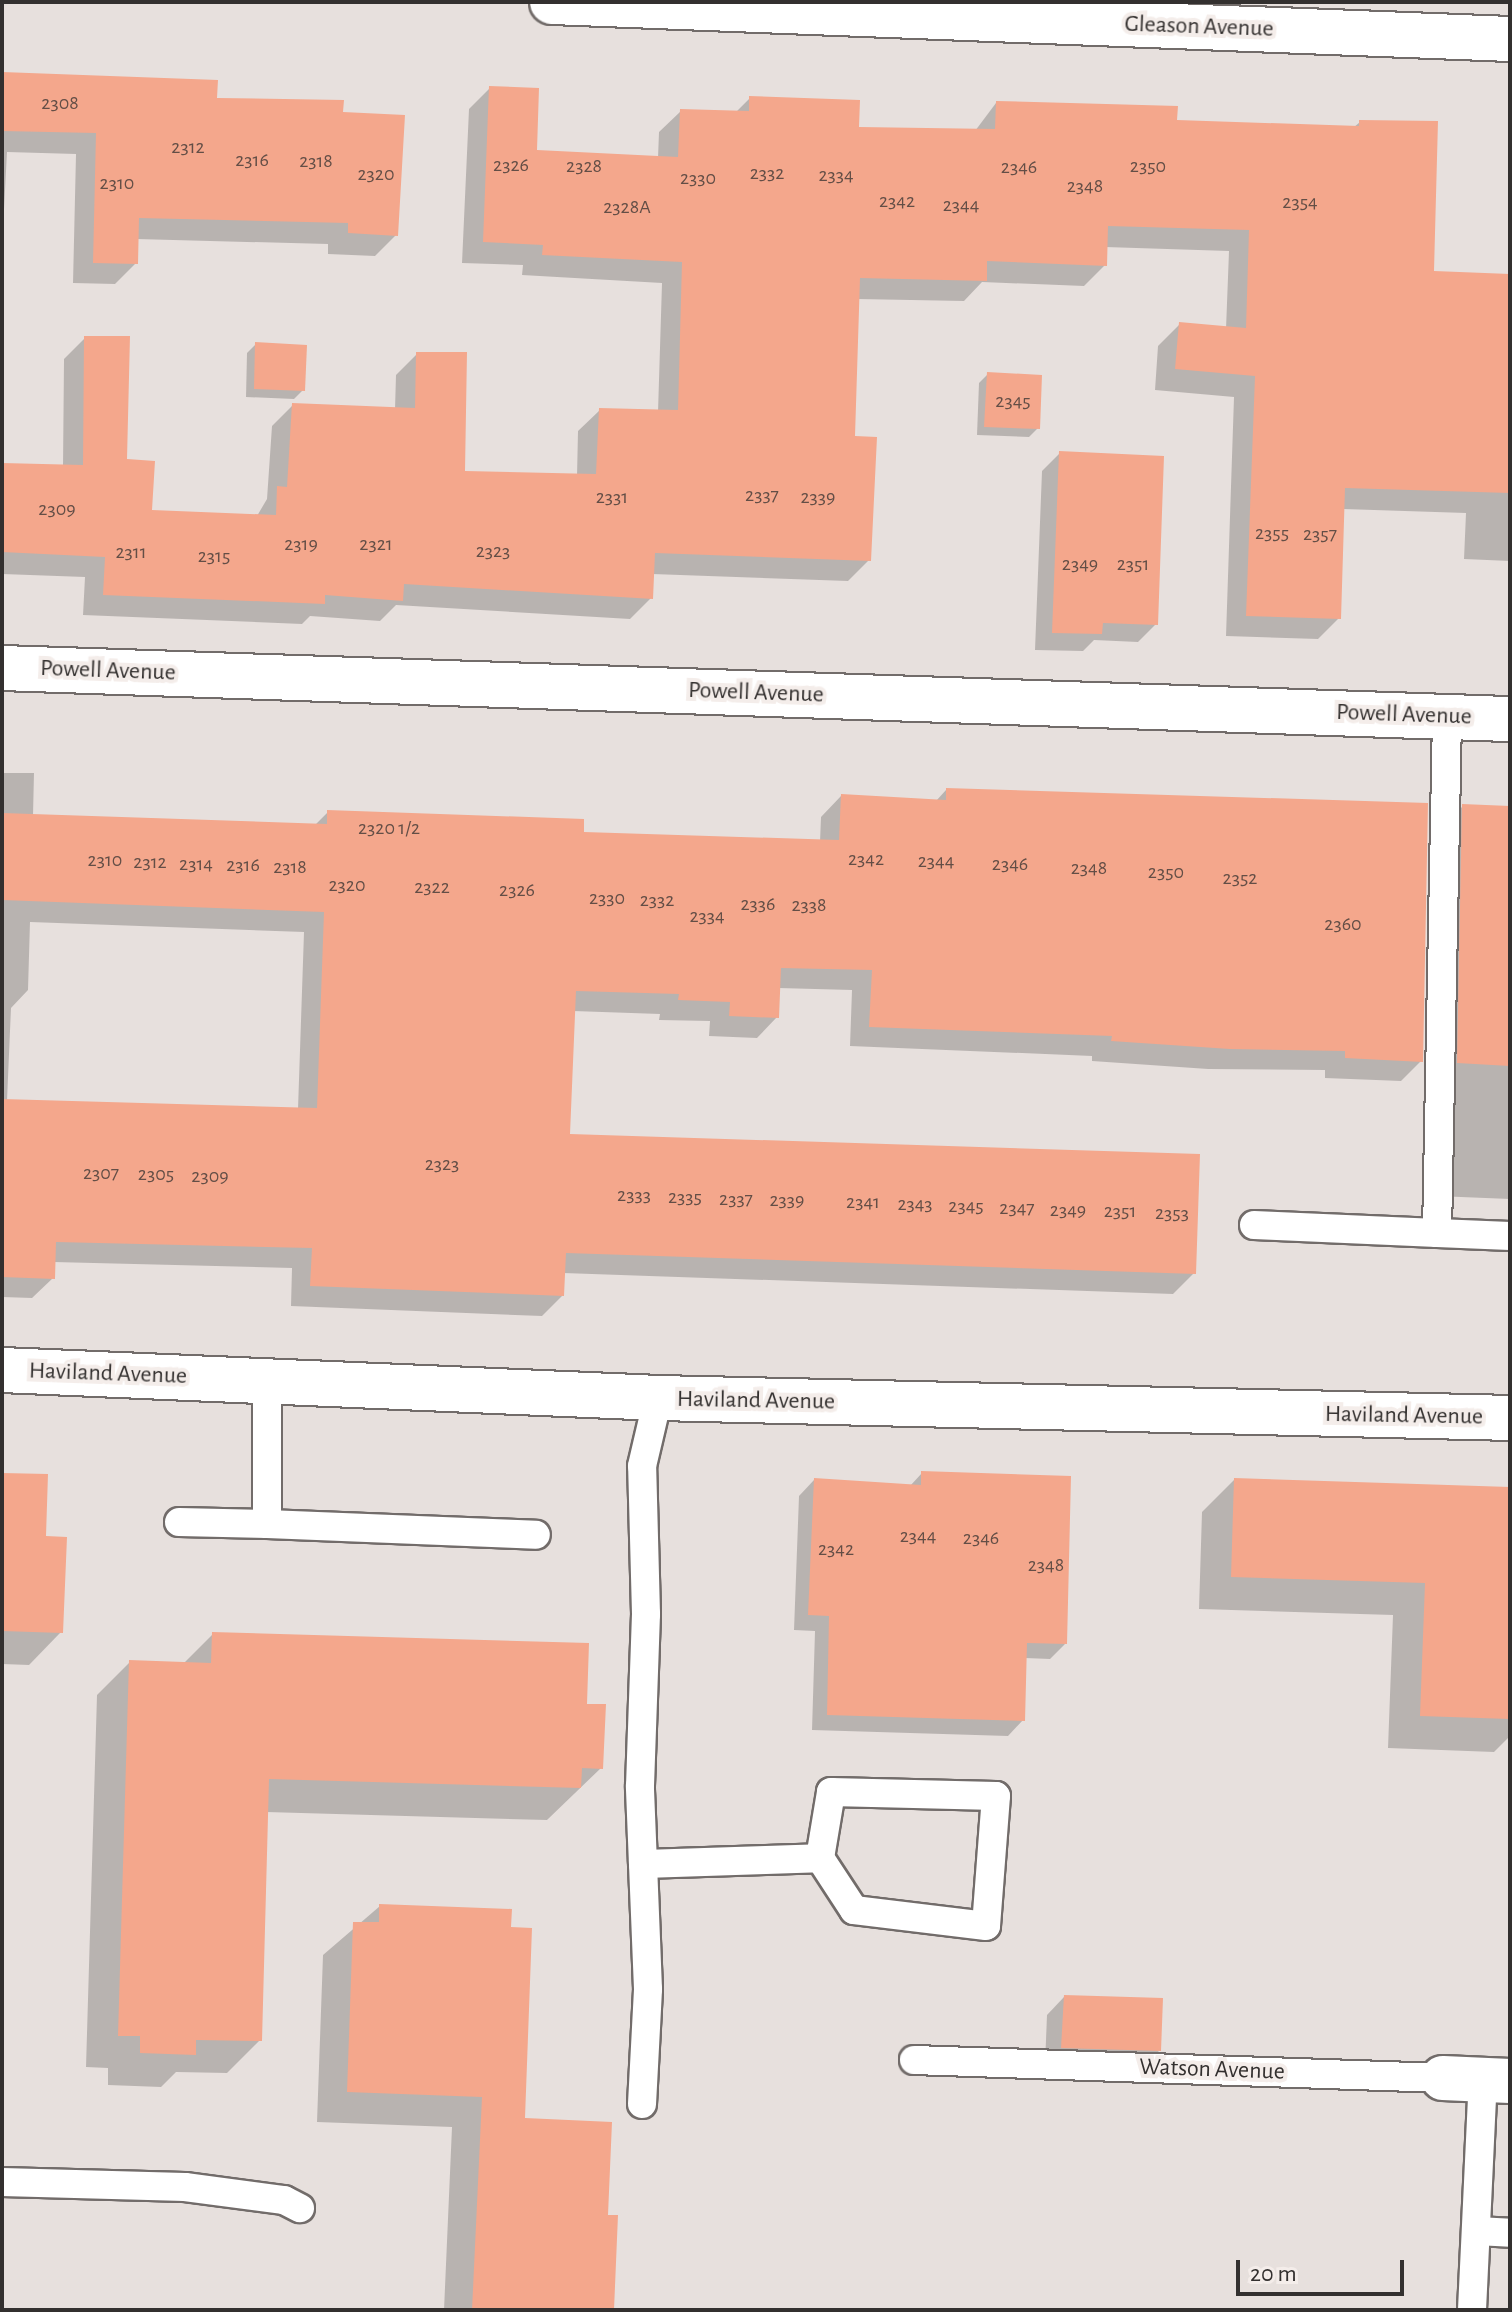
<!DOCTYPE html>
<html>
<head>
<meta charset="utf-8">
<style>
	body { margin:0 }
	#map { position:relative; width:1512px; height:2312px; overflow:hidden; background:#e7e0dd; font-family:"Alegreya Sans",sans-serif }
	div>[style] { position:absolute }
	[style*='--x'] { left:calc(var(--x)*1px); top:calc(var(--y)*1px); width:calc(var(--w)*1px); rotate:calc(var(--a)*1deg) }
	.shadow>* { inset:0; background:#0003 }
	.building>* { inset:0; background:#f4a78c }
	.roads { filter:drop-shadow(2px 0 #726c6a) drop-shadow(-2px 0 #726c6a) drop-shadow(0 2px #726c6a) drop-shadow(0 -2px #726c6a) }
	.lane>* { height:28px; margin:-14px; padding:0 14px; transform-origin:14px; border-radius:14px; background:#fff }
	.street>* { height:44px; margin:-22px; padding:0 22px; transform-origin:22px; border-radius:22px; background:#fff }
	span { translate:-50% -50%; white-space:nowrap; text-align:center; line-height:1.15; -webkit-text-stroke:8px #f4edea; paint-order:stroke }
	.number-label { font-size:20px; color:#634e46 }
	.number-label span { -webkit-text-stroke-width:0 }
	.street-label { font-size:24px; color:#33302f }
	.frame { position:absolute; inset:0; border:4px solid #33302f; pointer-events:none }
	.scale { position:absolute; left:1236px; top:2260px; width:168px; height:36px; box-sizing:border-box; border:4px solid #33302f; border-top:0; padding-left:10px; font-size:24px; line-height:28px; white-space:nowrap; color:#33302f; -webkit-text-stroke:6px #f4edea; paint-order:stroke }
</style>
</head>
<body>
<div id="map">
	<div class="shadow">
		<div style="clip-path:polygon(2px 73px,341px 114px,396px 235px,375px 256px,328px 254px,328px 244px,136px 239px,136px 263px,115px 284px,73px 283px,76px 154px,7px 152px,2px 248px)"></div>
		<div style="clip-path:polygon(490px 88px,535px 152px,658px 158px,659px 132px,681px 111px,736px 112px,750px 98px,857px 129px,975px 131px,996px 103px,1175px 122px,1353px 128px,1360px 122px,1432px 273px,1510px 276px,1510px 561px,1464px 559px,1466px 513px,1343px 509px,1339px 618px,1318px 639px,1226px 636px,1234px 397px,1155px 390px,1158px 346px,1180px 324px,1226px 329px,1229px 251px,1105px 247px,1105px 265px,1084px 286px,982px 282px,964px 301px,857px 299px,853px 437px,869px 560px,848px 581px,652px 574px,651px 598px,630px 619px,396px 605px,380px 621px,310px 616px,302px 624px,83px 615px,85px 577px,2px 574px,2px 464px,63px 466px,64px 359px,85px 338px,125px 461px,150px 512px,257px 516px,267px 499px,272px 426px,293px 405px,395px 409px,396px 375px,417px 354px,463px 473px,577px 476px,578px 431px,600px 410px,658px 412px,662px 283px,522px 275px,523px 265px,462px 263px,469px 109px)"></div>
		<div style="clip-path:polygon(256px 344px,303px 390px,294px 399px,246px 397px,247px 353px)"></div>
		<div style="clip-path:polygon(988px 374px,1038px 428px,1029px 437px,977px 435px,979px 383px)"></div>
		<div style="clip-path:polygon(1060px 453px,1156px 624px,1138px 642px,1094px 640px,1083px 651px,1035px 650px,1042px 471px)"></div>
		<div style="clip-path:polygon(evenodd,2px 773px,34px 773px,33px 816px,315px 825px,328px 812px,582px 834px,820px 842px,821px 817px,841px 796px,936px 801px,946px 790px,1421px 1061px,1401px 1081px,1325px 1078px,1325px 1070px,1208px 1069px,1092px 1061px,1092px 1056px,850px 1046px,852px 990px,778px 988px,777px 1017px,757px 1038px,709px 1036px,710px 1021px,659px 1020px,660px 1014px,573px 1011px,568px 1136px,1194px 1273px,1173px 1294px,563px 1273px,562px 1296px,542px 1316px,291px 1306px,292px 1268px,53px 1262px,53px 1278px,32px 1298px,2px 1297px,2px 773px,30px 922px,304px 932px,298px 1109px,7px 1101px,11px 1008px,28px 990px,30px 922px)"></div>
		<div style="clip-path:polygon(1463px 806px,1510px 808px,1510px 1199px,1436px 1196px,1439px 1096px,1425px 1095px,1430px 839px)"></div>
		<div style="clip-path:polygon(922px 1473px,1065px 1644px,1050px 1659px,1025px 1658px,1023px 1720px,1008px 1736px,812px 1730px,815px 1631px,794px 1630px,799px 1496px,814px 1480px,910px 1486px)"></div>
		<div style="clip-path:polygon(2px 1475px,44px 1538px,61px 1632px,29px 1665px,2px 1664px)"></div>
		<div style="clip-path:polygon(1234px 1480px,1510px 1489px,1510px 1736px,1494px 1752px,1388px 1748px,1393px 1615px,1199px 1609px,1202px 1512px)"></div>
		<div style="clip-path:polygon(213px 1634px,585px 1706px,601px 1768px,547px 1820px,266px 1812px,260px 2040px,227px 2073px,176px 2072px,161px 2087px,108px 2085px,108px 2068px,86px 2067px,97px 1695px,130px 1662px,183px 1664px)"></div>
		<div style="clip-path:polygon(380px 1906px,509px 1929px,523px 2120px,606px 2217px,612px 2310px,444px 2310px,452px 2127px,317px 2122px,323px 1955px)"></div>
		<div style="clip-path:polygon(1064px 1997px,1159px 2051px,1142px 2068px,1045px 2065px,1047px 2015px)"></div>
	</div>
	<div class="building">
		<div style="clip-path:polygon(2px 72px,218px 80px,217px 98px,344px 100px,343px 112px,405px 115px,398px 236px,348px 233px,348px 223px,139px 218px,138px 264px,93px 263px,96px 133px,2px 131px)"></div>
		<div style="clip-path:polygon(489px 86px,539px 88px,537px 150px,678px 157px,680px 109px,749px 111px,749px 96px,860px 100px,859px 127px,995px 129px,996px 101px,1178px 106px,1177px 120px,1359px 126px,1359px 120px,1438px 121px,1434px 271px,1510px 274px,1510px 493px,1345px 488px,1341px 619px,1246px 616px,1255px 376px,1175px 369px,1179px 322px,1246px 328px,1249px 230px,1108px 226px,1107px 266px,987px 261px,987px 281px,860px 278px,855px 436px,877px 437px,871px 561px,655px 553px,653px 599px,404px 584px,403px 601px,325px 595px,325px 604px,103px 595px,105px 557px,2px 552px,2px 463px,83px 465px,84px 336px,130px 336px,127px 459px,155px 461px,152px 510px,276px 515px,277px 486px,287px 487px,292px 403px,415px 408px,416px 352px,467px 352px,465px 471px,596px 474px,599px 408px,678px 410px,682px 262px,542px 255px,543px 245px,483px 242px)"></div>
		<div style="clip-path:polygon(255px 342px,307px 345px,305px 391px,254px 389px)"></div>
		<div style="clip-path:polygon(987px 372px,1042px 375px,1040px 429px,984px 427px)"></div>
		<div style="clip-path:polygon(1059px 451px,1164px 456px,1158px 625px,1103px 623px,1102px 634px,1052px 633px)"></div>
		<div style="clip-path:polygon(946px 788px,1428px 803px,1423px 1062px,1345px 1058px,1345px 1051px,1230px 1049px,1111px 1041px,1112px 1036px,869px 1027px,872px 970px,781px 968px,779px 1018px,729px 1016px,730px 1002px,678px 1000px,679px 994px,576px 991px,570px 1134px,1200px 1154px,1196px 1274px,566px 1253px,564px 1296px,310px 1286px,312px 1248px,56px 1242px,55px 1279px,2px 1277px,2px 1099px,317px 1108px,324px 912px,2px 900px,2px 813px,327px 824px,327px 810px,584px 819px,584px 832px,839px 840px,841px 794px,946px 800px)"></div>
		<div style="clip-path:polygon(1462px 804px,1510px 806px,1510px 1066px,1457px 1063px)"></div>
		<div style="clip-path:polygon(921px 1471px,1071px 1476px,1067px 1644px,1027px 1643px,1025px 1721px,827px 1715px,829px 1616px,808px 1615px,814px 1478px,921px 1485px)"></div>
		<div style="clip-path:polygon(2px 1473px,48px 1474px,46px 1536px,67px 1537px,63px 1633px,2px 1631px)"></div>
		<div style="clip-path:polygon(1234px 1478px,1510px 1487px,1510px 1719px,1420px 1716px,1425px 1583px,1231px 1577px)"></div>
		<div style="clip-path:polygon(212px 1632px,589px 1643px,587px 1704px,606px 1704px,603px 1769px,582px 1768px,581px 1788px,269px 1779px,262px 2041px,196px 2040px,196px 2055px,140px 2053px,140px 2036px,118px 2036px,129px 1660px,211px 1663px)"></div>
		<div style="clip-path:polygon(379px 1904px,512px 1909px,511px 1927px,532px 1928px,525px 2118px,612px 2122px,608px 2215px,618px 2215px,614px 2310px,472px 2310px,482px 2097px,347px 2092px,353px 1922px,379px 1922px)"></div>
		<div style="clip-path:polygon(1064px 1995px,1163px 1998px,1161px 2051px,1061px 2048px)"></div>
	</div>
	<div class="roads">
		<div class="lane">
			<div style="--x:1447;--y:717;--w:516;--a:91.11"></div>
			<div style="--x:1437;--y:1233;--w:73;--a:2.4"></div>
			<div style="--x:1254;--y:1225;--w:183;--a:2.5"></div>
			<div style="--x:267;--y:1381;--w:143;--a:90"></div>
			<div style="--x:267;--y:1524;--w:269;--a:2.3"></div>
			<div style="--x:179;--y:1522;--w:88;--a:1.3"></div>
			<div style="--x:643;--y:1864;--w:177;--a:-1.9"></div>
			<div style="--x:820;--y:1858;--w:67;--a:-80.5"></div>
			<div style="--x:831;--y:1792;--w:165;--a:1.4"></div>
			<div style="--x:996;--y:1796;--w:130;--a:94.4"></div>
			<div style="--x:986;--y:1926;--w:133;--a:-173.1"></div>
			<div style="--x:854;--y:1910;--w:62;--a:-123.2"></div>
			<div style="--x:914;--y:2060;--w:529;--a:1.95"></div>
			<div style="--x:642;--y:2104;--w:115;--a:-87"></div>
			<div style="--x:648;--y:1989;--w:203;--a:-92.3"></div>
			<div style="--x:640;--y:1786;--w:172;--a:-88"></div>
			<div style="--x:646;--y:1614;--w:148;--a:-91.5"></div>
			<div style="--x:642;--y:1466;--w:70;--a:-76.8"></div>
			<div style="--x:2;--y:2182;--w:183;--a:1.6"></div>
			<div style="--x:185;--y:2187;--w:100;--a:7.5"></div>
			<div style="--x:284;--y:2200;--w:18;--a:27"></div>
			<div style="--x:1477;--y:2231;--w:33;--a:3"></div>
			<div style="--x:1472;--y:2310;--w:230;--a:-87.3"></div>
		</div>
		<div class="street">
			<div style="--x:552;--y:2;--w:959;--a:2.21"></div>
			<div style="--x:2;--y:668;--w:1509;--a:1.94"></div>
			<div style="--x:2;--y:1370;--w:657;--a:2.44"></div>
			<div style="--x:658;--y:1398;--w:852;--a:1.34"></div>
			<div style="--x:1443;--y:2078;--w:67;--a:2.6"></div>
		</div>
	</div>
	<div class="number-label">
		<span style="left:60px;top:103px">2308</span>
		<span style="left:188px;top:147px">2312</span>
		<span style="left:252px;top:160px">2316</span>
		<span style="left:316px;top:161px">2318</span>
		<span style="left:511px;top:165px">2326</span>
		<span style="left:584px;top:166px">2328</span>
		<span style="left:1148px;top:166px">2350</span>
		<span style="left:1019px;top:167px">2346</span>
		<span style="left:767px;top:173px">2332</span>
		<span style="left:376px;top:174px">2320</span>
		<span style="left:836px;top:175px">2334</span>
		<span style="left:698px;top:178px">2330</span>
		<span style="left:117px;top:183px">2310</span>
		<span style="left:1085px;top:186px">2348</span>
		<span style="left:897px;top:201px">2342</span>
		<span style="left:1300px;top:202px">2354</span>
		<span style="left:961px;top:205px">2344</span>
		<span style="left:627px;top:207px">2328A</span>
		<span style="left:1013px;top:401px">2345</span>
		<span style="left:762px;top:495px">2337</span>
		<span style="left:612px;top:497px">2331</span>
		<span style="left:818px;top:497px">2339</span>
		<span style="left:57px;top:509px">2309</span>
		<span style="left:1272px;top:533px">2355</span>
		<span style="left:1320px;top:534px">2357</span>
		<span style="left:301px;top:544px">2319</span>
		<span style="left:376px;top:544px">2321</span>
		<span style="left:493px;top:551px">2323</span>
		<span style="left:131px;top:552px">2311</span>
		<span style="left:214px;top:556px">2315</span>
		<span style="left:1080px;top:564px">2349</span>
		<span style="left:1133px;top:564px">2351</span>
		<span style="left:389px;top:828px">2320 1/2</span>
		<span style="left:866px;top:859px">2342</span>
		<span style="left:105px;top:860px">2310</span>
		<span style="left:936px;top:861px">2344</span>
		<span style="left:150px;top:862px">2312</span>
		<span style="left:196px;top:864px">2314</span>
		<span style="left:1010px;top:864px">2346</span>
		<span style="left:243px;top:865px">2316</span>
		<span style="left:290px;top:867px">2318</span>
		<span style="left:1089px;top:868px">2348</span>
		<span style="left:1166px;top:872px">2350</span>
		<span style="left:1240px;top:878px">2352</span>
		<span style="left:347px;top:885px">2320</span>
		<span style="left:432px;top:887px">2322</span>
		<span style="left:517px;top:890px">2326</span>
		<span style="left:607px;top:898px">2330</span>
		<span style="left:657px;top:900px">2332</span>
		<span style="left:758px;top:904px">2336</span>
		<span style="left:809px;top:905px">2338</span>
		<span style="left:707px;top:916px">2334</span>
		<span style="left:1343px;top:924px">2360</span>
		<span style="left:442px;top:1164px">2323</span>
		<span style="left:101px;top:1173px">2307</span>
		<span style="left:156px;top:1174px">2305</span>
		<span style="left:210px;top:1176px">2309</span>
		<span style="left:634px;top:1195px">2333</span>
		<span style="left:685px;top:1197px">2335</span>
		<span style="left:736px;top:1199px">2337</span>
		<span style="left:787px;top:1200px">2339</span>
		<span style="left:863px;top:1202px">2341</span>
		<span style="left:915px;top:1204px">2343</span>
		<span style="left:966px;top:1206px">2345</span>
		<span style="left:1017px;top:1208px">2347</span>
		<span style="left:1068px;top:1210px">2349</span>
		<span style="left:1120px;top:1211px">2351</span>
		<span style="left:1172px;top:1213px">2353</span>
		<span style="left:918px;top:1536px">2344</span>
		<span style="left:981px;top:1538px">2346</span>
		<span style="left:836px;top:1549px">2342</span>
		<span style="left:1046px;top:1565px">2348</span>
	</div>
	<div class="street-label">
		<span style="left:1199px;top:27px;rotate:2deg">Gleason Avenue</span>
		<span style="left:108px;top:671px;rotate:2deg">Powell Avenue</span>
		<span style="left:756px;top:693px;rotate:2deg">Powell Avenue</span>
		<span style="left:1404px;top:715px;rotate:2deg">Powell Avenue</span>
		<span style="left:108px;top:1374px;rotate:2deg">Haviland Avenue</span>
		<span style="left:756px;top:1401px;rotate:1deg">Haviland Avenue</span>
		<span style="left:1404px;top:1416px;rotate:1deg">Haviland Avenue</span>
		<span style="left:1212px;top:2070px;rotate:2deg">Watson Avenue</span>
	</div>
	<div class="frame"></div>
	<div class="scale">20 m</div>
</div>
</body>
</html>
